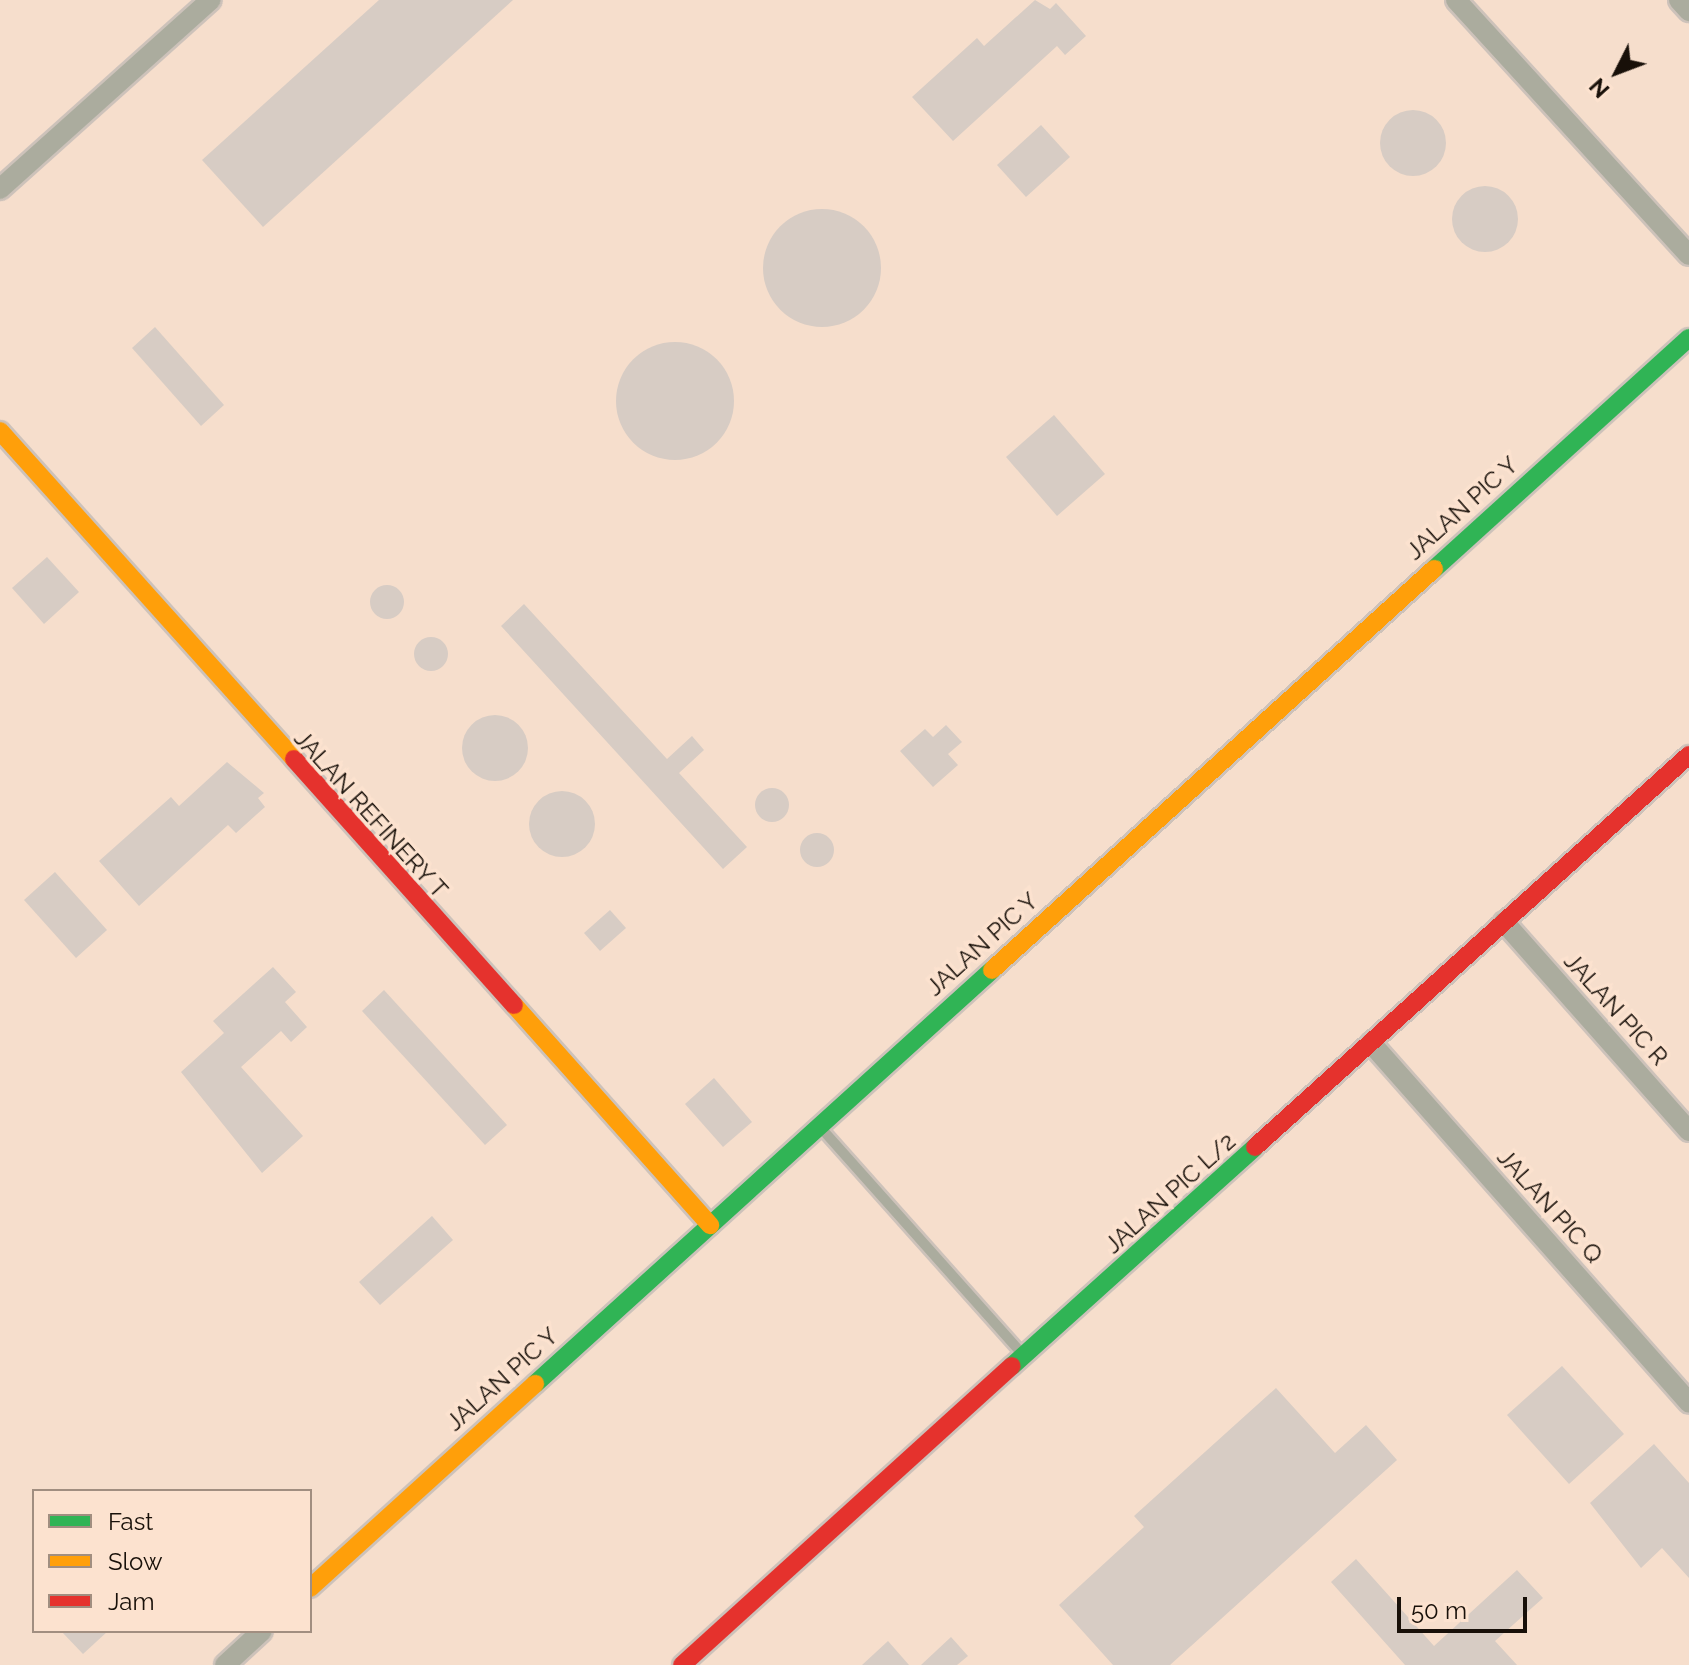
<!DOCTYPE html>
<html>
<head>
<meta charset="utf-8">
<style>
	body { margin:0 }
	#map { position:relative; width:1689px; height:1665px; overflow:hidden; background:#f2e3da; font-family:Raleway,sans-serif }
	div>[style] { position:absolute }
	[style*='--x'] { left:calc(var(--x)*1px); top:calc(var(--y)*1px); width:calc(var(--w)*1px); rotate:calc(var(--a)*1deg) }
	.built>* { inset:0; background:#f6decc }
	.building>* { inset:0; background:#d7ccc4 }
	.round { border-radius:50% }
	.roads { filter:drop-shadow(2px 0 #cdc2ba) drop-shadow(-2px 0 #cdc2ba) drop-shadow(0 2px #cdc2ba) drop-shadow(0 -2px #cdc2ba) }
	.lane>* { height:10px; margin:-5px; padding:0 5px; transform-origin:5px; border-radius:5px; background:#abac9e }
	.street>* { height:20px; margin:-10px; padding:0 10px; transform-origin:10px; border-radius:10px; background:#abac9e }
	.fast>* { height:18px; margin:-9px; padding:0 9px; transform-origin:9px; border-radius:9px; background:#30b455 }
	.slow>* { height:18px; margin:-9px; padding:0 9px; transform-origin:9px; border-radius:9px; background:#ff9f0a }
	.jam>* { height:18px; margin:-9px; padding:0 9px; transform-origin:9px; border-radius:9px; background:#e5322d }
	span { translate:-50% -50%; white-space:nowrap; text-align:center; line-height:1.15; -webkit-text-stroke:7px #fce2cf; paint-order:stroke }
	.street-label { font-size:24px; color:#181009 }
	.legend { position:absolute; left:32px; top:1489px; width:280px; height:144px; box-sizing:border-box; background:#fce2cf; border:2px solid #a18e80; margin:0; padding:10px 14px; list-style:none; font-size:24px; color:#181009 }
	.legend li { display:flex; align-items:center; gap:16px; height:40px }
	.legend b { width:40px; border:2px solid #a18e80 }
	.north { position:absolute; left:1577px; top:32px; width:80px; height:80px; -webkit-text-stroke:6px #fce2cf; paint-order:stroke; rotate:228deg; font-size:22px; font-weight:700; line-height:32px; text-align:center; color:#181009 }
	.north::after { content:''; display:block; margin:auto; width:28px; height:36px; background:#181009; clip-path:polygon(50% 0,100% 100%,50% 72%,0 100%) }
	.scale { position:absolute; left:1397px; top:1597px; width:130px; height:36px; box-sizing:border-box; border:4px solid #181009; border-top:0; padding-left:10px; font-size:24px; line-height:28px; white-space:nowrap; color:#181009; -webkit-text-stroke:6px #fce2cf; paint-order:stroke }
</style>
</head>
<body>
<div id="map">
	<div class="built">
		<div style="clip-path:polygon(evenodd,0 0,1689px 0,1689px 1665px,0 1665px,0 0,34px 1491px,310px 1491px,310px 1631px,34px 1631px,34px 1491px)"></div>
	</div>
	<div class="building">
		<div style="clip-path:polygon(379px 0,513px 0,263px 227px,202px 160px)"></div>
		<div style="clip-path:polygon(1035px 0,1050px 9px,1056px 3px,1086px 36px,1065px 55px,1057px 46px,953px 141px,912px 97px,977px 38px,984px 46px)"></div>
		<div class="round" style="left:1380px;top:110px;width:66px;height:66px"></div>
		<div style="clip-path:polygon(1041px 125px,1070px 157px,1026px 197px,997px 165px)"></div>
		<div class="round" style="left:1452px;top:186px;width:66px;height:66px"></div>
		<div class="round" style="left:763px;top:209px;width:118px;height:118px"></div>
		<div style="clip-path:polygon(155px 327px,224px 405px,201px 426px,132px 348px)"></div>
		<div class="round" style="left:616px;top:342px;width:118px;height:118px"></div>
		<div style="clip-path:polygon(1054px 415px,1105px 474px,1057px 516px,1006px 457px)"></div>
		<div style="clip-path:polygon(47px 557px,79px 592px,44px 624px,12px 588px)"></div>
		<div class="round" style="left:370px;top:585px;width:34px;height:34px"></div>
		<div style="clip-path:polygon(524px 604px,667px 759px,692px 736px,704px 750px,679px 773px,747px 847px,723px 869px,501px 626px)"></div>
		<div class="round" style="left:414px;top:637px;width:34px;height:34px"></div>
		<div class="round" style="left:462px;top:715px;width:66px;height:66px"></div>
		<div style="clip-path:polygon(946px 725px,962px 742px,948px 754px,958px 765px,933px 787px,900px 751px,925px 729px,933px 737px)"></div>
		<div style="clip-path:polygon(227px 762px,264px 793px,258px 798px,265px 807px,236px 833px,228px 825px,139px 906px,99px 861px,171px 797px,179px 806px)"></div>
		<div class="round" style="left:755px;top:788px;width:34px;height:34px"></div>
		<div class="round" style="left:529px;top:791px;width:66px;height:66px"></div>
		<div class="round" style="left:800px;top:833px;width:34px;height:34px"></div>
		<div style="clip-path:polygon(55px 872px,107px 930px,76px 958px,24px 900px)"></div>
		<div style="clip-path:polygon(610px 910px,626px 928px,600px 951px,584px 933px)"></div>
		<div style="clip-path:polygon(273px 967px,296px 992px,285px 1002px,307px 1027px,291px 1042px,281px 1031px,241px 1067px,303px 1136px,262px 1173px,181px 1072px,224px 1033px,213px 1021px)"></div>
		<div style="clip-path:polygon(384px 990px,507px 1125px,485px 1145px,362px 1011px)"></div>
		<div style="clip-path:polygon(714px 1078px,752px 1122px,723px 1147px,685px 1104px)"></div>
		<div style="clip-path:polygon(432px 1216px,453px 1240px,380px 1305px,359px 1282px)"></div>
		<div style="clip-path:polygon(1562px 1366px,1624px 1434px,1569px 1484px,1507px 1415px)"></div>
		<div style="clip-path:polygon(1276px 1388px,1335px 1453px,1366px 1425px,1397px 1460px,1170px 1665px,1113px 1665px,1059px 1605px,1144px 1527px,1134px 1516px)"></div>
		<div style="clip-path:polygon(1654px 1444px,1689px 1483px,1689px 1578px,1662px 1548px,1641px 1568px,1590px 1503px)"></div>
		<div style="clip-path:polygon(1356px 1559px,1434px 1646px,1517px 1570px,1543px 1598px,1495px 1641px,1517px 1665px,1405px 1665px,1331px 1582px)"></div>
		<div style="clip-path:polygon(61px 1631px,108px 1631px,83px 1654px)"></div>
		<div style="clip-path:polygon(951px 1637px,968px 1656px,957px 1665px,921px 1665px)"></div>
		<div style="clip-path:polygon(888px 1641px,909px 1665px,862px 1665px)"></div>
	</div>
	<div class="roads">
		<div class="lane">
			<div style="--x:821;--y:1128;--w:304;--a:48.3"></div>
		</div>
		<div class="street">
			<div style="--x:1456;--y:0;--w:345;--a:47.6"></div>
			<div style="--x:1679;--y:0;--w:15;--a:48"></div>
			<div style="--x:0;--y:189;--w:283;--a:-41.9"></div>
			<div style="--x:1504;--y:922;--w:279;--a:48.5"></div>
			<div style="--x:1371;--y:1043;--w:480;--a:48.5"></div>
			<div style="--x:225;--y:1665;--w:50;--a:-42.6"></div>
		</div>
		<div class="fast">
			<div style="--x:1434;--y:569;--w:344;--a:-42.2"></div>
			<div style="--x:1012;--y:1366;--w:327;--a:-42"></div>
			<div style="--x:535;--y:1384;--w:617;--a:-42.17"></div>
		</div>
		<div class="slow">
			<div style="--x:0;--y:431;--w:440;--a:48.1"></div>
			<div style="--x:992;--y:970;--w:597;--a:-42.22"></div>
			<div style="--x:514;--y:1005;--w:295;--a:48.3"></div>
			<div style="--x:310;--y:1588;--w:304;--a:-42.2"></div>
		</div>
		<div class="jam">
			<div style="--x:294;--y:759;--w:330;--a:48.2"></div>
			<div style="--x:1255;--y:1147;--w:585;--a:-42.09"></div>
			<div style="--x:682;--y:1665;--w:445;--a:-42.2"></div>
		</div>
	</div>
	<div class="street-label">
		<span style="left:1462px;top:508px;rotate:-42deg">JALAN PIC Y</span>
		<span style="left:371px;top:814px;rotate:48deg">JALAN REFINERY T</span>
		<span style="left:982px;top:944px;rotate:-42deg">JALAN PIC Y</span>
		<span style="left:1616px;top:1009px;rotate:48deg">JALAN PIC R</span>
		<span style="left:1170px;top:1193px;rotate:-42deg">JALAN PIC L/2</span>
		<span style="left:1550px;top:1206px;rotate:48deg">JALAN PIC Q</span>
		<span style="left:502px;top:1379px;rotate:-42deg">JALAN PIC Y</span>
	</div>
	<ul class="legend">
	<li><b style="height:10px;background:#30b455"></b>Fast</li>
	<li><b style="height:10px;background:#ff9f0a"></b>Slow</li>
	<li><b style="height:10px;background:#e5322d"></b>Jam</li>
	</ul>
	<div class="north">N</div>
	<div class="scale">50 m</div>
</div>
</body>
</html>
